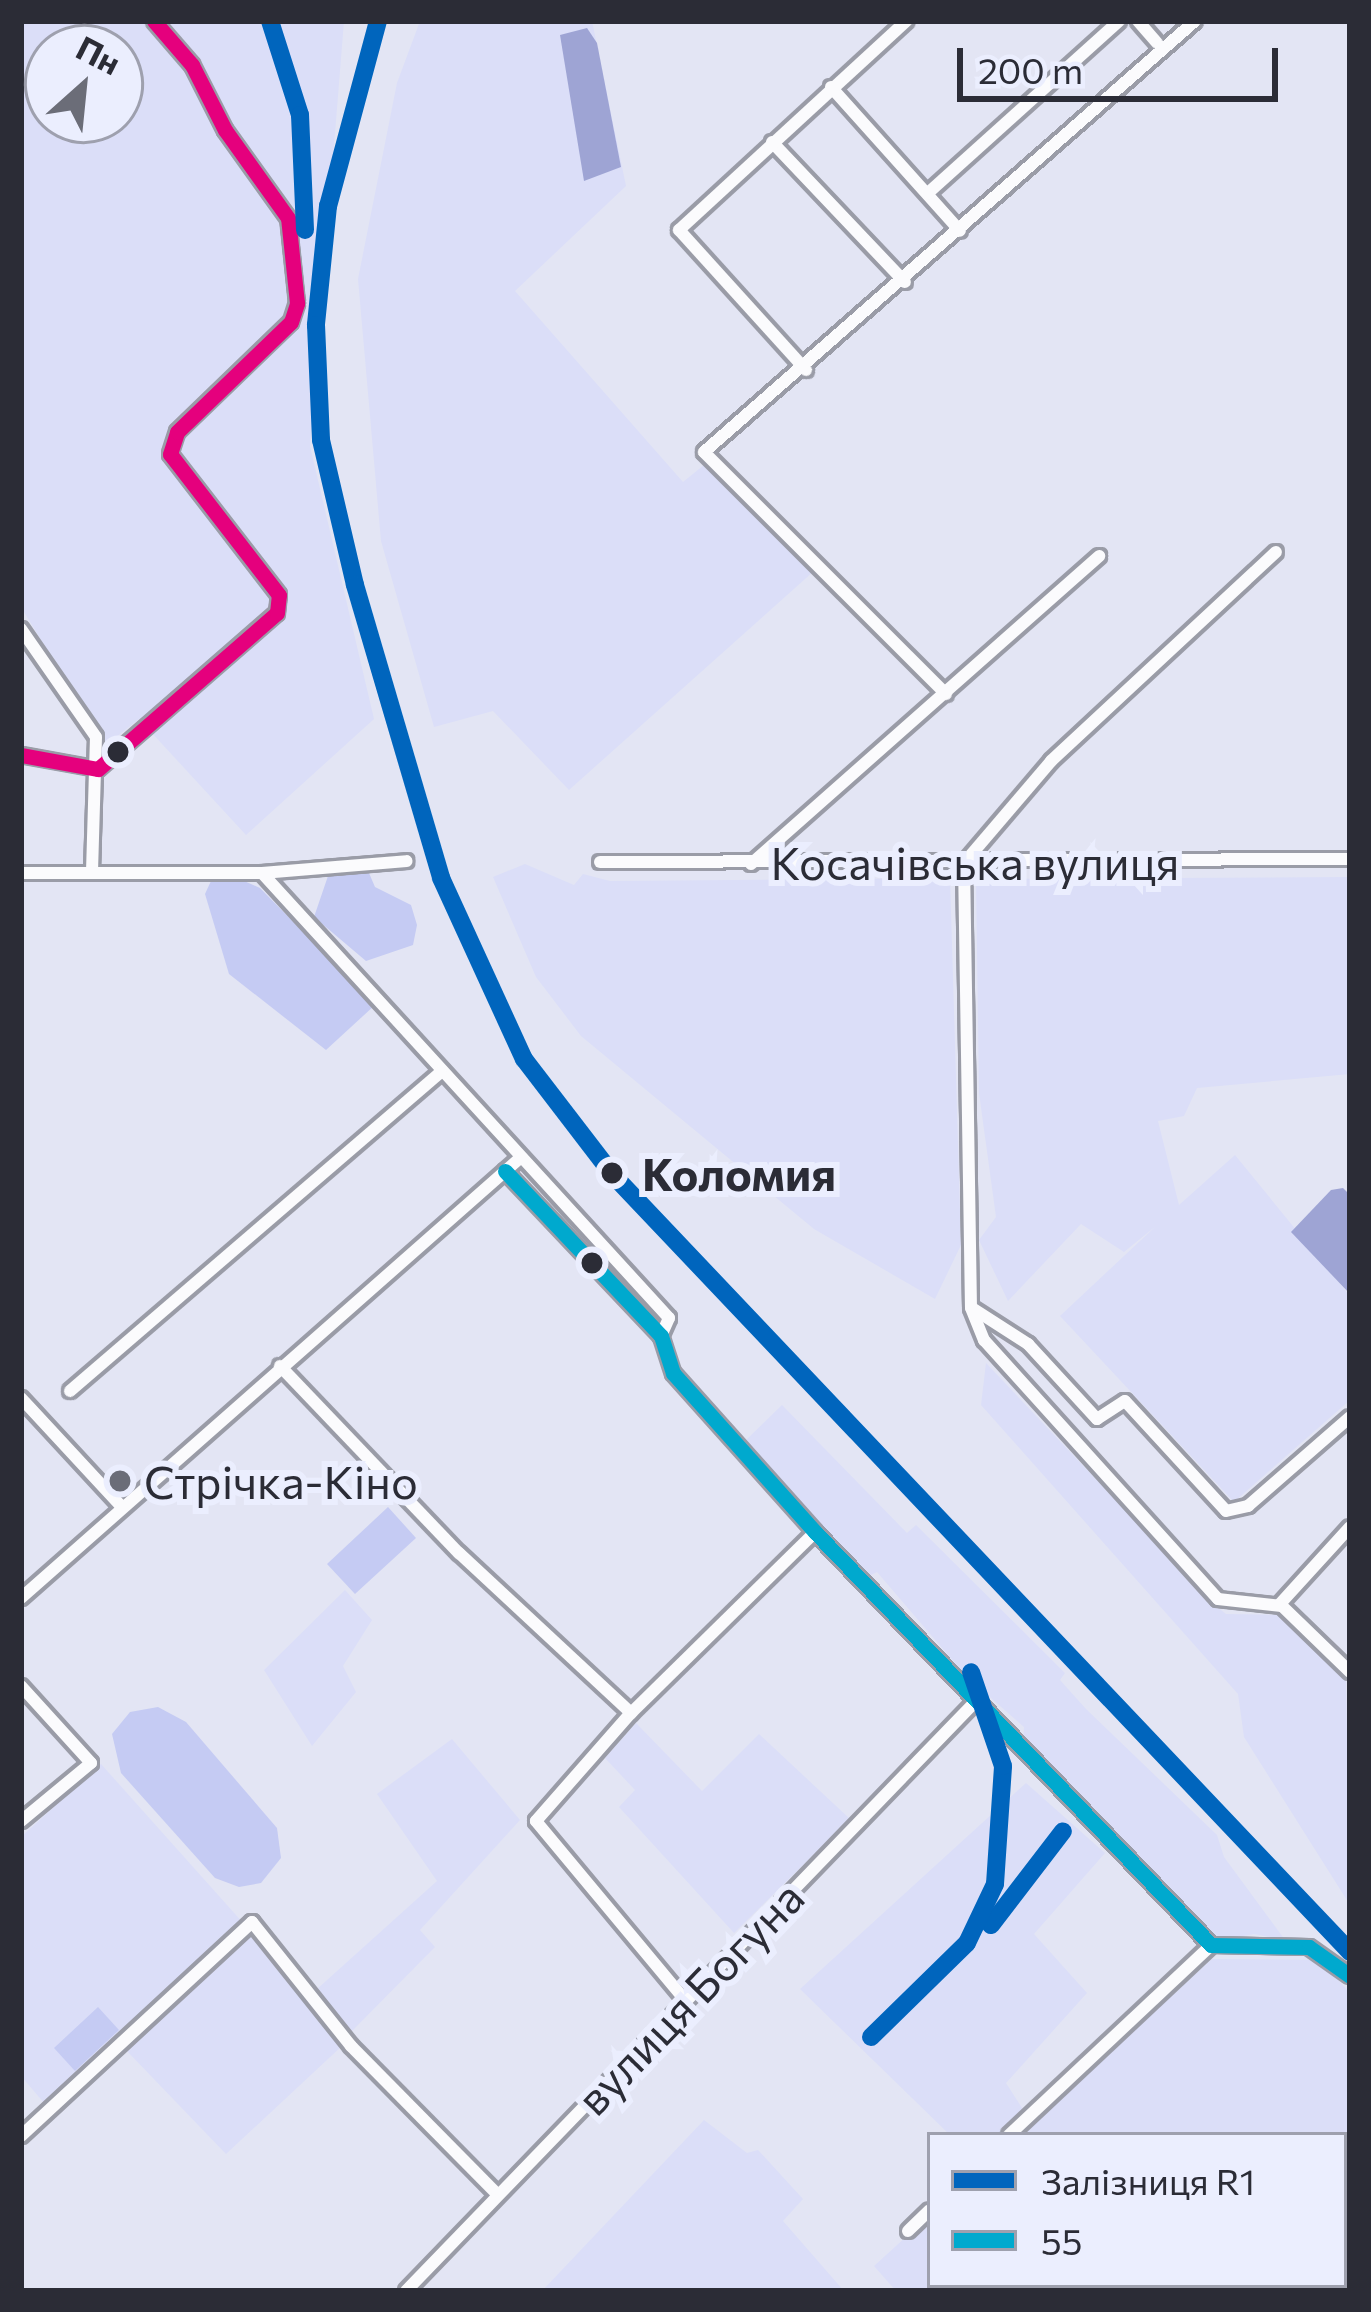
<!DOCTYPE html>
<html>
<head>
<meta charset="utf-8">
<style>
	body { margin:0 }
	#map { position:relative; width:1371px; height:2312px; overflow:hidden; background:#e3e5f4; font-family:Commissioner,sans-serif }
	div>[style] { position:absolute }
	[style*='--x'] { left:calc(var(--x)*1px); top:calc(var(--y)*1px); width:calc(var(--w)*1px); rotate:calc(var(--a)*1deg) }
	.built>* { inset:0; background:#dbdef8 }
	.green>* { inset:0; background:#c5cbf3 }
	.water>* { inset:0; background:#9ea4d4 }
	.roads { filter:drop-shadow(3px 0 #9a9ca7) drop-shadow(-3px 0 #9a9ca7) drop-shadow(0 3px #9a9ca7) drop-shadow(0 -3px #9a9ca7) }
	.minor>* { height:12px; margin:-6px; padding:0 6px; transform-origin:6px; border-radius:6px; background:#fbfbfd }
	.bus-1>* { height:15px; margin:-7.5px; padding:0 7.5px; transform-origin:7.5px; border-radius:7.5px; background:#00a9ce }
	.bus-2>* { height:15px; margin:-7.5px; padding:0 7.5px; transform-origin:7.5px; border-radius:7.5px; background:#e5007d }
	.rail-1>* { height:18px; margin:-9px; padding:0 9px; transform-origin:9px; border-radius:9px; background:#0065bd }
	.dots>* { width:33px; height:33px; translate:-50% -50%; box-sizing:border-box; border:6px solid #ebeefe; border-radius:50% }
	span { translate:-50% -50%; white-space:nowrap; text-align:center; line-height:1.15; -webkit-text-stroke:12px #ebeefe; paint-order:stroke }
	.street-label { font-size:45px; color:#2b2c36 }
	.stop-label { font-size:45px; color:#2b2c36; font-weight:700 }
	.left { translate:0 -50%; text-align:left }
	.poi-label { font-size:45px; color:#2b2c36 }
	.frame { position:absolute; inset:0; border:24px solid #2b2c36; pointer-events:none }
	.legend { position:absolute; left:927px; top:2132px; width:420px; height:156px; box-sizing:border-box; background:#ebeefe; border:3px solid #9ea0ae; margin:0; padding:15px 21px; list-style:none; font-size:36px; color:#2b2c36 }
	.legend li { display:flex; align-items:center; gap:24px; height:60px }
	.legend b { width:60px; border:3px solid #9ea0ae }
	.north { position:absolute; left:24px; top:24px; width:120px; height:120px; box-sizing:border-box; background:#ebeefe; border:3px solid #9ea0ae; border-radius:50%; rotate:27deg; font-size:33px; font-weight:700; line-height:48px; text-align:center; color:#2b2c36 }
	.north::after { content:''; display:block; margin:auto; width:42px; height:54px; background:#6b6d78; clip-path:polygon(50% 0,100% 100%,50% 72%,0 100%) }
	.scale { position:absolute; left:957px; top:48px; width:321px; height:54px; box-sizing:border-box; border:6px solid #2b2c36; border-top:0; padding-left:15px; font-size:36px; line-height:42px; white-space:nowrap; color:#2b2c36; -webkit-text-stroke:9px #ebeefe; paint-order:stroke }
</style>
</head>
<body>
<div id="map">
	<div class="built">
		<div style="clip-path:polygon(evenodd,21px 21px,344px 21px,310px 446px,374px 719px,246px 835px,139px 719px,105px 746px,21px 607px,21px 21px,48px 48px,120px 48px,120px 120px,48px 120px,48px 48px)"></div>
		<div style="clip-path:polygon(420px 21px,592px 21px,626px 186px,515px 291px,683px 482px,704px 465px,712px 471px,814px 571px,569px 790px,493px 711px,434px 727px,381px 541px,358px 279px,397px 83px)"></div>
		<div style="clip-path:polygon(525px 864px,574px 885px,583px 874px,610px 881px,950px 878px,961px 1245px,935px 1299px,814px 1229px,581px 1036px,536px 977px,493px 877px)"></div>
		<div style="clip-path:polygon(1350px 877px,1350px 1074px,1197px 1088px,1184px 1116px,1158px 1121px,1179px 1205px,1235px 1155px,1350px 1296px,1350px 1400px,1234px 1502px,1060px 1316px,1156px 1226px,1124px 1252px,1081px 1224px,1008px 1301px,979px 1240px,996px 1217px,979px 1093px,976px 879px)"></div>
		<div style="clip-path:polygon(986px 1363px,1216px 1606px,1226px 1614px,1286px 1615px,1346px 1677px,1350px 1905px,1244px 1737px,1238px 1694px,981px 1405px)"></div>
		<div style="clip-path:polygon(782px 1405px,907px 1533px,916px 1525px,1065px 1673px,1060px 1680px,1086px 1709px,1217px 1835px,1224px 1857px,1285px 1940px,1254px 1934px,1222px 1940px,1164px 1895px,1023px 1745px,1024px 1727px,967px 1677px,877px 1572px,865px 1578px,743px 1443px)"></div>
		<div style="clip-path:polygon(345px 1590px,372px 1620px,343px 1666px,356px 1692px,312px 1746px,264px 1670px)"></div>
		<div style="clip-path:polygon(636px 1723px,702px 1791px,759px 1734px,850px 1819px,734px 1933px,619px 1807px,635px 1790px,605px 1758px)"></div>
		<div style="clip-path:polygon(452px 1739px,520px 1820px,420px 1930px,435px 1947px,350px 2033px,316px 1990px,437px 1881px,377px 1794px)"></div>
		<div style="clip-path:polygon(101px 1764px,244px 1924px,45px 2104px,21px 2076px,21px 1837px)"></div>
		<div style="clip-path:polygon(1026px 1783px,1105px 1853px,1034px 1934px,1087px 1993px,1006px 2083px,1024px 2111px,999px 2135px,950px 2135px,800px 1989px)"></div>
		<div style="clip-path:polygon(250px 1930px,343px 2045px,226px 2154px,125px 2049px)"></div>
		<div style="clip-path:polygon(1212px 1959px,1320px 1960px,1350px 1993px,1350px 2291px,896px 2291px,874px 2266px,930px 2215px,930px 2285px,1344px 2285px,1344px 2135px,1018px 2135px)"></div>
		<div style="clip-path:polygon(704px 2120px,747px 2153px,758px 2150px,803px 2199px,783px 2221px,844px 2291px,542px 2291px)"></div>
	</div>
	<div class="green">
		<div style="clip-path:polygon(369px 873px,375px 887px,411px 905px,417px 925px,413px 945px,366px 961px,314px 917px,328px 876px)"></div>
		<div style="clip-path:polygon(233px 876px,260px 888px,375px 1005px,326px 1050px,229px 974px,205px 894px,211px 881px)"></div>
		<div style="clip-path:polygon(388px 1507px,416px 1538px,355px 1594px,327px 1564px)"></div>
		<div style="clip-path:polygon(158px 1707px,186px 1722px,277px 1828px,281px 1858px,261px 1883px,239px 1887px,215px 1878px,121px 1773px,112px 1734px,130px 1712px)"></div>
		<div style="clip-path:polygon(98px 2007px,119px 2030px,75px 2071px,54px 2048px)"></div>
	</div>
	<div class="water">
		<div style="clip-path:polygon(587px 28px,597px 43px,621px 167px,584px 181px,560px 35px)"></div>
		<div style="clip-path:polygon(1343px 1188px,1350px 1195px,1350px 1294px,1291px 1232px,1331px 1190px)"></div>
	</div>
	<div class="roads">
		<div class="minor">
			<div style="--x:1138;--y:21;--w:29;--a:49"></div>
			<div style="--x:831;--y:87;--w:193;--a:48.1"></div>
			<div style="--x:772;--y:142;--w:193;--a:46.5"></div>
			<div style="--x:928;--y:193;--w:257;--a:-42"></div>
			<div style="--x:806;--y:370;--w:189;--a:-132.2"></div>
			<div style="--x:679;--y:230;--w:309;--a:-42.6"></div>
			<div style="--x:21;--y:629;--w:131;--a:55.2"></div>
			<div style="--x:96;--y:737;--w:134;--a:91.7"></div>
			<div style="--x:946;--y:694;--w:342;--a:-135"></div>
			<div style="--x:704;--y:452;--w:653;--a:-41.28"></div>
			<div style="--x:21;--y:755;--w:78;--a:10.3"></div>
			<div style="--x:98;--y:769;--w:237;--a:-41.1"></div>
			<div style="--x:277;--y:613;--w:18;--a:-84"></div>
			<div style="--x:279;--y:595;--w:178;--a:-127.7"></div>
			<div style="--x:170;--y:454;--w:23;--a:-72"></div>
			<div style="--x:177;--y:432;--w:158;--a:-44"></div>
			<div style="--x:291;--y:322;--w:20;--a:-72"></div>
			<div style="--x:297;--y:303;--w:85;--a:-96"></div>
			<div style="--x:288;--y:218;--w:108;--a:-125.6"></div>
			<div style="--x:225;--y:130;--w:73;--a:-116.9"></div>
			<div style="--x:192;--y:65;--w:58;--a:-130.8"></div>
			<div style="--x:600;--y:862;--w:750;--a:-0.23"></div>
			<div style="--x:964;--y:863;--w:445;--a:89.1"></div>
			<div style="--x:971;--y:1308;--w:35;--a:68"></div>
			<div style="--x:984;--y:1340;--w:349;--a:47.9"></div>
			<div style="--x:1218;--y:1599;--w:64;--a:6.2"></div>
			<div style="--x:1282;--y:1606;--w:95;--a:44.1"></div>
			<div style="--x:964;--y:863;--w:134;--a:-49.5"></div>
			<div style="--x:1051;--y:761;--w:307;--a:-42.9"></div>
			<div style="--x:751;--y:864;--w:465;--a:-41.5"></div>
			<div style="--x:21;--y:873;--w:241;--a:0"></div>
			<div style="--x:262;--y:873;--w:145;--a:-4.7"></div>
			<div style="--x:262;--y:873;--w:603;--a:47.55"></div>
			<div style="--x:669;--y:1318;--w:20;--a:114"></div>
			<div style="--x:505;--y:1171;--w:227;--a:46.6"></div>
			<div style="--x:661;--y:1336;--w:39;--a:72"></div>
			<div style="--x:673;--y:1373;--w:213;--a:48.2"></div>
			<div style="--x:815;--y:1532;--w:572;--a:46.2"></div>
			<div style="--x:1211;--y:1945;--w:98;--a:1.2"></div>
			<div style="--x:1309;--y:1947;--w:50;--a:35.3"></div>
			<div style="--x:972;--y:1308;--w:67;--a:32.7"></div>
			<div style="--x:1028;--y:1344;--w:102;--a:47.4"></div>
			<div style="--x:1097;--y:1419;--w:33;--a:-33"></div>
			<div style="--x:1125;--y:1401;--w:149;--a:47.4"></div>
			<div style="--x:1226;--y:1511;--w:23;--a:-13"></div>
			<div style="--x:1248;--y:1506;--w:135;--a:-41.1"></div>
			<div style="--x:280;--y:1366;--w:259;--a:46.3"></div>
			<div style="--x:459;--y:1553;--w:235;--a:42.9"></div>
			<div style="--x:70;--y:1391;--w:489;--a:-40.7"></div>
			<div style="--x:21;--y:1398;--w:147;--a:47.2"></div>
			<div style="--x:21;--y:1598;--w:665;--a:-41.4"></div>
			<div style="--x:1279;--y:1605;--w:105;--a:-47.7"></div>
			<div style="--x:21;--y:1686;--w:104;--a:47.7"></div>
			<div style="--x:91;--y:1763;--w:91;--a:140.4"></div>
			<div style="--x:685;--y:2000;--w:233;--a:-129.8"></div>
			<div style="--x:536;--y:1821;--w:144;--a:-48.7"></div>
			<div style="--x:631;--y:1713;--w:258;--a:-44.5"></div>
			<div style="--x:1009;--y:2135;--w:277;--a:-43.2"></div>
			<div style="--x:21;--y:2136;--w:315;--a:-42.8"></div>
			<div style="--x:252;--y:1922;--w:159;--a:51.4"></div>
			<div style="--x:351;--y:2046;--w:209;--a:45.4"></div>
			<div style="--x:908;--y:2231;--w:30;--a:-44"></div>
			<div style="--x:406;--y:2291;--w:816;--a:-45.99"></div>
		</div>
	</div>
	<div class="bus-1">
		<div style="--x:505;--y:1171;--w:227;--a:46.6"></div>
		<div style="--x:661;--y:1336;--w:39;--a:72"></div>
		<div style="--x:673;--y:1373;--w:213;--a:48.2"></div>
		<div style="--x:815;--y:1532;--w:572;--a:46.2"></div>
		<div style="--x:1211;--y:1945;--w:98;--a:1.2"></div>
		<div style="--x:1309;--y:1947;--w:50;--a:35.3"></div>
	</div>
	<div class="bus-2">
		<div style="--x:21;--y:755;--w:78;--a:10.3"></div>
		<div style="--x:98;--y:769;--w:237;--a:-41.1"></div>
		<div style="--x:277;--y:613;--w:18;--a:-84"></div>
		<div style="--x:279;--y:595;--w:178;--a:-127.7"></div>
		<div style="--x:170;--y:454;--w:23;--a:-72"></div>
		<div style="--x:177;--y:432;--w:158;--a:-44"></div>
		<div style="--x:291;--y:322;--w:20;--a:-72"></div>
		<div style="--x:297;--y:303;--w:85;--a:-96"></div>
		<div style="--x:288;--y:218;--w:108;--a:-125.6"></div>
		<div style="--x:225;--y:130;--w:73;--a:-116.9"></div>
		<div style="--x:192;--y:65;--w:58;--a:-130.8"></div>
	</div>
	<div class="rail-1">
		<div style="--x:270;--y:21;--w:99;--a:72.3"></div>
		<div style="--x:300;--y:115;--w:115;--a:87.5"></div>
		<div style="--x:378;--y:21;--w:192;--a:105.1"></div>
		<div style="--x:328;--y:206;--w:120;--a:95.8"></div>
		<div style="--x:316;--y:325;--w:115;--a:87.5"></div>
		<div style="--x:321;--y:440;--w:149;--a:76.8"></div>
		<div style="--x:355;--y:585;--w:305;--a:73.6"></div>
		<div style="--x:441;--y:878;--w:199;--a:65.4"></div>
		<div style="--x:524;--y:1059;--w:146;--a:52.5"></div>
		<div style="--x:613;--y:1175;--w:1071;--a:46.51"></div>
		<div style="--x:991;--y:1925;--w:118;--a:-52.5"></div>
		<div style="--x:871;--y:2037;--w:134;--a:-44.4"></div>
		<div style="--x:967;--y:1943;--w:65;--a:-64.6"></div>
		<div style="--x:995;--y:1884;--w:118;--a:-86.1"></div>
		<div style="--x:1003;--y:1766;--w:99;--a:-108.8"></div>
	</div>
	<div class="dots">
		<div style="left:118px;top:752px;background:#2b2c36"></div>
		<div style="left:612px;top:1173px;background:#2b2c36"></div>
		<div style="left:592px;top:1263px;background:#2b2c36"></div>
		<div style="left:120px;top:1481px;background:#6b6d78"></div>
	</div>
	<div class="street-label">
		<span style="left:975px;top:862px">Косачівська вулиця</span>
		<span style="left:689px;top:1997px;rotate:-46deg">вулиця Богуна</span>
	</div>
	<div class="stop-label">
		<span class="left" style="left:642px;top:1173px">Коломия</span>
	</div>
	<div class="poi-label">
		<span class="left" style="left:144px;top:1481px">Стрічка-Кіно</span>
	</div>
	<div class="frame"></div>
	<ul class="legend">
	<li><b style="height:15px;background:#0065bd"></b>Залізниця R1</li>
	<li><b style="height:15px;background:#00a9ce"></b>55</li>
	</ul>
	<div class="north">Пн</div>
	<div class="scale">200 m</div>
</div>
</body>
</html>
